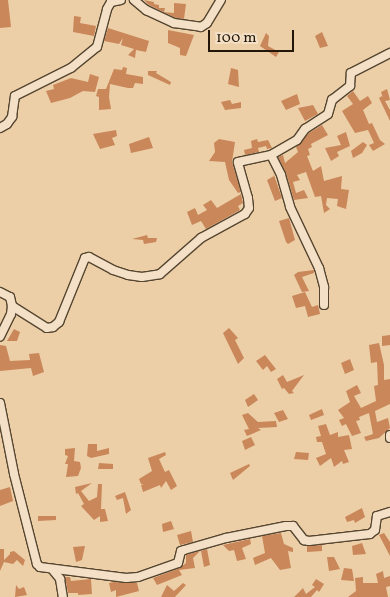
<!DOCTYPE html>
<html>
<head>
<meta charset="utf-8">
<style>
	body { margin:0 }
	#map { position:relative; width:390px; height:597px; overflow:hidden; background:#edcfa7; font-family:Vollkorn,serif }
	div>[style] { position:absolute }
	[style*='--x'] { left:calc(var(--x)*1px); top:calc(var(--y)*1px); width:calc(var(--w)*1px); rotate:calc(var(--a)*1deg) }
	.building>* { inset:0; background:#c9875a }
	.roads { filter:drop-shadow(1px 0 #554530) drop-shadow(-1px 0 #554530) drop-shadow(0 1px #554530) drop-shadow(0 -1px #554530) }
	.minor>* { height:8px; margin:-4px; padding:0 4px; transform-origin:4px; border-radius:4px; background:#f3e0c6 }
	span { translate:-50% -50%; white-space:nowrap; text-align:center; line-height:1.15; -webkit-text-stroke:4px #f3e0c6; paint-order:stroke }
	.scale { position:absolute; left:208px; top:30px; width:86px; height:22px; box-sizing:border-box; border:2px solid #221708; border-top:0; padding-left:6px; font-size:15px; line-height:18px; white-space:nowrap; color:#221708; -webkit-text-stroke:4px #f3e0c6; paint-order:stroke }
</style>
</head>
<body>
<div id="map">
	<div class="building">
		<div style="clip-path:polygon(0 0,8px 0,11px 27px,0 28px)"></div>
		<div style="clip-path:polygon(144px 0,154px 2px,154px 4px,159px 5px,159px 8px,165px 8px,164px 12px,174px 13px,174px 3px,186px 4px,184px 19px,176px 18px,149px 5px)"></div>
		<div style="clip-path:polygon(74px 16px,81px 17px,80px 23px,96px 26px,94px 36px,73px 32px)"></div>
		<div style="clip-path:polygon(108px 28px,149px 41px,146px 52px,136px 50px,135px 58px,128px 55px,134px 49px,121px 45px,123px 38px,119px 44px,104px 41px)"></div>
		<div style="clip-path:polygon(168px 30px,194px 35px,186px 56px,180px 55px,180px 48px,168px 43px)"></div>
		<div style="clip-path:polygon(322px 32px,328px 46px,320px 48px,315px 36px)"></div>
		<div style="clip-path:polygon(266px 33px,269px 36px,268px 46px,279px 52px,276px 57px,260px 46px)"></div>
		<div style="clip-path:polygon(123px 67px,127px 68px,126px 74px,143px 77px,143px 84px,135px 83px,133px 88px,128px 88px,110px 84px,109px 97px,111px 109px,99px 110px,99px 97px,96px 96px,98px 89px,106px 89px,114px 69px,122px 70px)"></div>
		<div style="clip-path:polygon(231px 68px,238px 70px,239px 87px,228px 84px)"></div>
		<div style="clip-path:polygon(148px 71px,157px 71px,156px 73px,171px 82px,170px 85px,148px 75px)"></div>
		<div style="clip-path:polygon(90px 74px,99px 77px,95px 92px,83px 91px,70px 98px,51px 103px,46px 91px,54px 89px,53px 85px,71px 78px,88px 82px)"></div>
		<div style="clip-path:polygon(387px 89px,390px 100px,385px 101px,390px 110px,390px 121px,379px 98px,382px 96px,383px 98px,381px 92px)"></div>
		<div style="clip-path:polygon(353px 91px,360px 101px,368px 96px,372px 103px,363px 110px,369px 124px,372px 123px,380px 140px,385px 144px,373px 151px,369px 145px,374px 143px,368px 130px,355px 133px,342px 111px,353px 104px,347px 96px)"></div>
		<div style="clip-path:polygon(297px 94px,300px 104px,286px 110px,281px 101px)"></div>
		<div style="clip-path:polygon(230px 100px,232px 104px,241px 102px,241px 108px,225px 110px,221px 102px)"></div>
		<div style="clip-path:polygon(313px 105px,318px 114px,305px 121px,298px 108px)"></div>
		<div style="clip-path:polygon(322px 125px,328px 135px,311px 144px,312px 147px,308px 149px,310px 155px,307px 156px,313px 171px,321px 166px,324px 181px,342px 176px,341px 189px,349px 190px,346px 209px,337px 206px,338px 199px,327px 198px,326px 205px,330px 209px,324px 213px,321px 196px,315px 197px,306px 172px,297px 175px,300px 180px,293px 182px,296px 193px,304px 190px,308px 198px,294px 200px,286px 173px,278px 157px,283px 155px,285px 163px,298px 152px,296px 147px,309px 133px)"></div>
		<div style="clip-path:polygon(116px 130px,117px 136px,112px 138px,115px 145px,100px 149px,93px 134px)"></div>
		<div style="clip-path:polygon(346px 132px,350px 146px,337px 152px,339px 156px,331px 161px,325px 148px,341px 145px,337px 136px)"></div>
		<div style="clip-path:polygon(149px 137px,153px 148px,131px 153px,129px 144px)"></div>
		<div style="clip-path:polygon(219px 139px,235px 142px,232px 162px,241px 192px,238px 193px,229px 180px,225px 162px,209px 161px,215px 152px,214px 143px)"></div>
		<div style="clip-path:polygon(257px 139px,258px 142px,268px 140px,272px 148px,267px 149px,266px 146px,258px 148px,259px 152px,245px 155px,244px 150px,252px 148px,251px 141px)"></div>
		<div style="clip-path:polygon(363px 142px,367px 145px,362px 153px,353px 158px,351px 151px)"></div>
		<div style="clip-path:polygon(273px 172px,282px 198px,275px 201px,267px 180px,274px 176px)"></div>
		<div style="clip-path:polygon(241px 194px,243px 203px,238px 206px,240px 210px,206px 229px,201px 221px,192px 225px,187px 212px,195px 208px,198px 215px,207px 210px,203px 205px,211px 200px,217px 208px)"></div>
		<div style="clip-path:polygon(289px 218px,295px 240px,288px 244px,286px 242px,279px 221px)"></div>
		<div style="clip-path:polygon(147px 235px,148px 238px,157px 238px,156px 242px,144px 244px,143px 240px,132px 239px)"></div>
		<div style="clip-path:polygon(314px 270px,314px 273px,302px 277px,309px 291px,302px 292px,294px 275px,298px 272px)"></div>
		<div style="clip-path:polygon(305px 292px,312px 307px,318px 305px,320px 314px,308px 317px,305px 306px,296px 308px,292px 296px)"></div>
		<div style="clip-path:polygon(229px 328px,238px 338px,235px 340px,244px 358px,238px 364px,223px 333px)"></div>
		<div style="clip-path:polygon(14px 329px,20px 332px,17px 341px,7px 341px)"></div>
		<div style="clip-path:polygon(390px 335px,390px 345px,382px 346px,382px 336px)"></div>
		<div style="clip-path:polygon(379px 343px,384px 365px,384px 380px,390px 379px,390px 404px,375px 411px,377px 422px,388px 418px,390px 428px,379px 438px,366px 441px,364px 437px,373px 434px,369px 413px,359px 417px,360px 420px,356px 421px,361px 433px,352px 436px,346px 424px,342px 426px,339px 420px,344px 418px,338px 410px,350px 402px,346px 391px,357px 385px,361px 393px,354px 396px,361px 408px,376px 401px,374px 386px,378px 385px,377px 362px,371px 363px,369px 345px)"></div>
		<div style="clip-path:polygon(0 345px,6px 346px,10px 361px,30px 360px,29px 354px,39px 353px,44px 372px,33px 376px,31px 368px,0 371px)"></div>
		<div style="clip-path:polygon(265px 355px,272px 364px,276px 369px,271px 372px,267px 366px,263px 370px,256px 361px)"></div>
		<div style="clip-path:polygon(350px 359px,354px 370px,345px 374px,341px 363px)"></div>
		<div style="clip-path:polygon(283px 375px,287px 382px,304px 375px,292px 391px,294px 393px,289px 394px,284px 388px,282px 389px,277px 379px)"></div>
		<div style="clip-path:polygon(254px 394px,258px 400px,248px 407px,245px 400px)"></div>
		<div style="clip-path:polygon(322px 409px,324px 415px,311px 420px,309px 415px)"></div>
		<div style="clip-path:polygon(283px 410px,288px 419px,279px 422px,274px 413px)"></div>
		<div style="clip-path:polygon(248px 413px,258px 422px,276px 421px,277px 427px,258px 428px,261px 430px,247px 436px,244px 430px,249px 429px,242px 415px)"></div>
		<div style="clip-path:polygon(326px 424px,330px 435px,338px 432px,338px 437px,349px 435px,352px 449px,344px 450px,349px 462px,343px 464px,342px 461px,334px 467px,331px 458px,320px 466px,316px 458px,326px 454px,322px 442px,317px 442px,316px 437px,321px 436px,318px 426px)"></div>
		<div style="clip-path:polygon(251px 437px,255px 445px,245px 450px,242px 441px)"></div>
		<div style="clip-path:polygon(88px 444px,97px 444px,97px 451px,109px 448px,109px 454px,91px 458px,87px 456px)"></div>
		<div style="clip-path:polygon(75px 448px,74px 461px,80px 462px,81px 468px,78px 476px,66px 477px,68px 464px,65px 464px,68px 456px,65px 455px,65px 449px)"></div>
		<div style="clip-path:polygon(165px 452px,166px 455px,159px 459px,165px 472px,169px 470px,177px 486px,171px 490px,166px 481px,161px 488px,160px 485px,143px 492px,141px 485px,144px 484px,141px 484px,139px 479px,152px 471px,148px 458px)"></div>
		<div style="clip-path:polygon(296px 452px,309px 453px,308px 460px,294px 459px)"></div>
		<div style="clip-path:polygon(99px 463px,113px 464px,113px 469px,98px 469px)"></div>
		<div style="clip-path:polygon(249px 464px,250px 466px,233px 480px,230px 473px)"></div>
		<div style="clip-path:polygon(92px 483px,81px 491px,89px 501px,97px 497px,98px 484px,102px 484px,101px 509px,105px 509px,108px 521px,100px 522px,100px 516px,94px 520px,81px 506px,84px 504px,78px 493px,76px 494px,75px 487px)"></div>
		<div style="clip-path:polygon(10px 487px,13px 501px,0 506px,0 490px)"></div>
		<div style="clip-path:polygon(125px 492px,131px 510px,126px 514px,123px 498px,117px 500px,115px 496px)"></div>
		<div style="clip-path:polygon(362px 508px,365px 517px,355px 523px,354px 520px,347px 522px,345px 517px)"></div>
		<div style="clip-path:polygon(38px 516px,56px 516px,56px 520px,38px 521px)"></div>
		<div style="clip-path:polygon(171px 521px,174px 529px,163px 532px,162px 524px)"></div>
		<div style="clip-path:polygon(191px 531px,193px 542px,180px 545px,177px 535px)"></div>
		<div style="clip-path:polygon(281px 533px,284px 544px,293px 548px,293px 552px,288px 551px,291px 568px,280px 570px,271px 558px,255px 565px,253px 558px,265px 553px,262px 536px)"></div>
		<div style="clip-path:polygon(384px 533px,390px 542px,390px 556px,379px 535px)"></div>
		<div style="clip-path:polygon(250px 539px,251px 544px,242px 548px,246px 559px,237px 561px,234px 550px,229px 551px,223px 545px)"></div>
		<div style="clip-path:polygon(362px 543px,366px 554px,353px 555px,352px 546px)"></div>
		<div style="clip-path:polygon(322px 545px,322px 551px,307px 552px,307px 546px)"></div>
		<div style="clip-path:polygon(85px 546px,82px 560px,76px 562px,73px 547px)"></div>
		<div style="clip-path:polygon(0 549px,4px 549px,4px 560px,10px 554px,10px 552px,14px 551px,25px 560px,23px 566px,17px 560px,13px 564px,4px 562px,0 571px)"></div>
		<div style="clip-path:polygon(207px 549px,210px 565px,204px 567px,201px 551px)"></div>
		<div style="clip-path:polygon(200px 551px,193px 558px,195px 568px,179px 570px,182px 575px,157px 585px,153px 578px,180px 568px,186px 563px,186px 555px)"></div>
		<div style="clip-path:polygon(327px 557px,334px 557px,340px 569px,329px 571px)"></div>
		<div style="clip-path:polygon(344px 568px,352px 569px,354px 581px,341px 580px)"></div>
		<div style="clip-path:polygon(383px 571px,384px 578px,390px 576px,390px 586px,386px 587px,388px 597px,348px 597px,356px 591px,355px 578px,363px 577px,363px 583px,378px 583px,376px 574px)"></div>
		<div style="clip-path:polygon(65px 577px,70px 577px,71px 581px,91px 579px,92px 594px,78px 595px,78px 593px,68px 593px)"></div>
		<div style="clip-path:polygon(316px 579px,324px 584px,319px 592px,317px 590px,311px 597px,294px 597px,303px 588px,306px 594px,315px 587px,312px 585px)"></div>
		<div style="clip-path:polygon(114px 582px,137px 583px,139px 591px,116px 597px,116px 590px,111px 592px,109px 583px)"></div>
		<div style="clip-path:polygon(183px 583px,186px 585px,175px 597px,161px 597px,167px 585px,174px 591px)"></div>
		<div style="clip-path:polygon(16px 585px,19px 589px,24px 587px,27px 595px,15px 597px)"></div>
	</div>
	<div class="roads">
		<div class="minor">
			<div style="--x:134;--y:0;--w:16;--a:40"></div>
			<div style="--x:146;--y:10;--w:31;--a:25"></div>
			<div style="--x:174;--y:23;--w:27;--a:8"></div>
			<div style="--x:201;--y:27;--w:7;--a:-34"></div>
			<div style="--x:207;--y:23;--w:27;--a:-59"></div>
			<div style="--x:0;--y:128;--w:8;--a:-30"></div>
			<div style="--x:7;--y:124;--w:9;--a:-54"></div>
			<div style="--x:12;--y:117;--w:21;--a:-82"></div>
			<div style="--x:15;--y:96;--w:63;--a:-26.6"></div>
			<div style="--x:71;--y:68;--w:33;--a:-39"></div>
			<div style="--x:97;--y:47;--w:39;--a:-75"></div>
			<div style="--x:107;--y:9;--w:8;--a:-60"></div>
			<div style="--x:111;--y:2;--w:10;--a:-11"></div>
			<div style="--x:271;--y:155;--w:22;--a:63"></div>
			<div style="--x:281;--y:175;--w:33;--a:74"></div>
			<div style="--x:290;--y:207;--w:68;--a:64.6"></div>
			<div style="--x:319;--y:268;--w:20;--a:75"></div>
			<div style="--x:324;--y:287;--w:18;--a:90"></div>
			<div style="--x:0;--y:292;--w:11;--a:27"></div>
			<div style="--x:10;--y:297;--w:9;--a:77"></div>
			<div style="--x:12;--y:306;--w:8;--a:97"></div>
			<div style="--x:11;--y:314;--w:25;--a:116"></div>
			<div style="--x:12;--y:306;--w:41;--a:32.2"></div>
			<div style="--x:47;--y:328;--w:6;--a:-9"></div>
			<div style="--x:53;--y:327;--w:8;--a:-40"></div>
			<div style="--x:59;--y:322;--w:69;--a:-67.9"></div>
			<div style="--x:85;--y:258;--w:4;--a:-14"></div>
			<div style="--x:89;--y:257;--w:27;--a:28"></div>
			<div style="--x:113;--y:270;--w:16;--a:18"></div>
			<div style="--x:128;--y:275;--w:14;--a:8"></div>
			<div style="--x:142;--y:277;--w:18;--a:-9"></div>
			<div style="--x:160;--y:274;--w:55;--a:-41.3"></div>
			<div style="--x:201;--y:238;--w:50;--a:-28.6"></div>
			<div style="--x:245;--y:214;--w:7;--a:-56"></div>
			<div style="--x:249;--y:208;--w:10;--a:-96"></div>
			<div style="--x:248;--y:198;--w:37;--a:-106"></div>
			<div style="--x:238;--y:162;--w:34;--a:-12"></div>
			<div style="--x:271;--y:155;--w:30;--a:-30"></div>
			<div style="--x:297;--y:140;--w:14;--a:-54"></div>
			<div style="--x:305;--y:129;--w:27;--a:-33"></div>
			<div style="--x:328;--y:114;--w:15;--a:-74"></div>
			<div style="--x:332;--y:100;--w:23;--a:-38"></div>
			<div style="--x:350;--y:86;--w:13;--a:-86"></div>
			<div style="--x:351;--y:73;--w:44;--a:-27.1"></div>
			<div style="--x:0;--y:403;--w:72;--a:78.8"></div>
			<div style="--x:14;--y:474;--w:93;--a:75.7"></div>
			<div style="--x:37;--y:564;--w:4;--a:45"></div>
			<div style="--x:40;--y:567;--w:87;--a:7.3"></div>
			<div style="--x:126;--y:578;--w:12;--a:-5"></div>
			<div style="--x:138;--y:577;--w:42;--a:-19.3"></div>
			<div style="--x:178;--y:563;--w:12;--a:-76"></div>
			<div style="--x:181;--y:551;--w:3;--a:-18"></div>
			<div style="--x:184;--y:550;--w:44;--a:-15.9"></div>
			<div style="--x:226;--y:538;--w:61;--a:-11.3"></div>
			<div style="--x:286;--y:526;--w:7;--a:0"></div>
			<div style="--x:293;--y:526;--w:18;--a:52"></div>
			<div style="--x:304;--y:540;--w:5;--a:11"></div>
			<div style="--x:309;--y:541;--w:61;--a:-6.5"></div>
			<div style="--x:370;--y:534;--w:6;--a:-39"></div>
			<div style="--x:375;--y:530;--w:14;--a:-82"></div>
			<div style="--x:377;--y:516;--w:14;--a:-17"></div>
			<div style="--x:390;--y:435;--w:3;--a:90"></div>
			<div style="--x:52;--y:569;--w:13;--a:51"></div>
			<div style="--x:60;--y:579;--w:18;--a:81"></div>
		</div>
	</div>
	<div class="scale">100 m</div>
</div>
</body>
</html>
